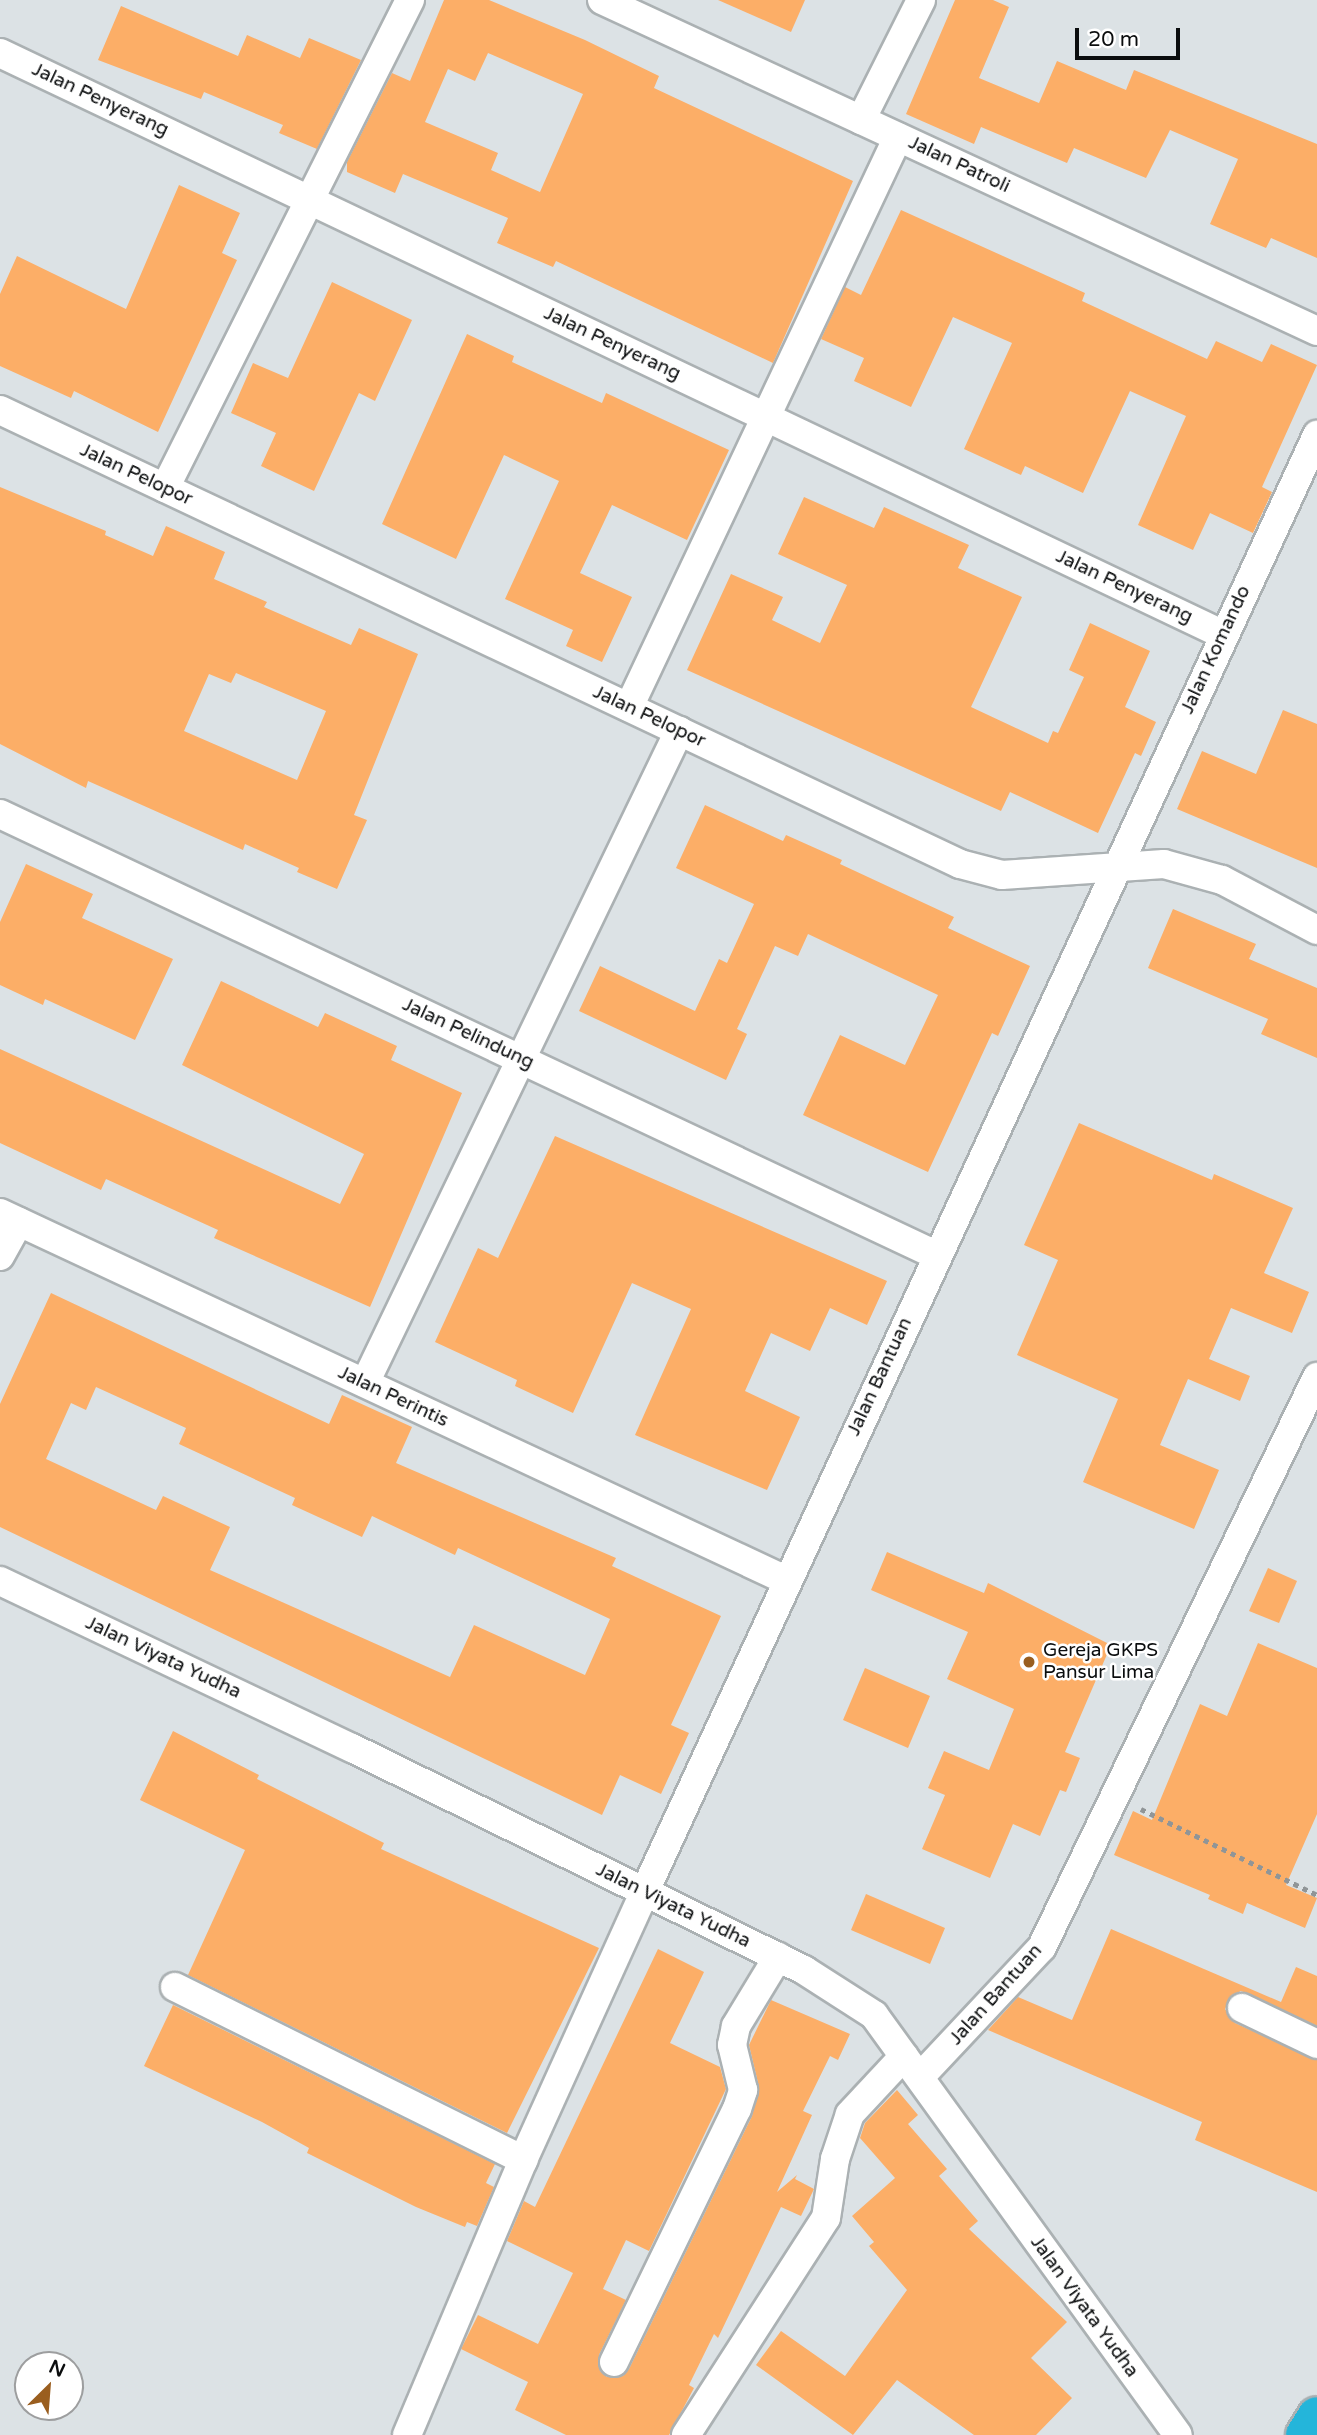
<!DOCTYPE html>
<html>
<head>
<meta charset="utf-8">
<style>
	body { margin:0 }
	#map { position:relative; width:1317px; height:2435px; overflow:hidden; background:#dce2e5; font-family:"Varela Round",sans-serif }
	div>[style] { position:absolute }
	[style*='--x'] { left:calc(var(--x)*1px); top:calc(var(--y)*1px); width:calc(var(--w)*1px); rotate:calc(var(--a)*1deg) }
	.building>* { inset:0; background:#fcae67 }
	.path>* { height:4.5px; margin-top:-2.25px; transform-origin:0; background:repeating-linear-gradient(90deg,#909597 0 5px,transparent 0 10px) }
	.roads { filter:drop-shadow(2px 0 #abb1b3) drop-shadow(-2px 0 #abb1b3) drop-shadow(0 2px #abb1b3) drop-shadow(0 -2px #abb1b3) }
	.street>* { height:28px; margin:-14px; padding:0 14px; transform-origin:14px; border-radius:14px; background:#fff }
	.highway>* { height:38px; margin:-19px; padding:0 19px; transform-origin:19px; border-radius:19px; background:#24b5da }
	.dots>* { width:19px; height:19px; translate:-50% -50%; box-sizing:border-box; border:4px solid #fff; border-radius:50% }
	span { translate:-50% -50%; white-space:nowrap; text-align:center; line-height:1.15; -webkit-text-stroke:5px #fff; paint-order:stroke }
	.street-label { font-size:19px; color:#0b0d0e }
	.poi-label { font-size:19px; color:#0b0d0e }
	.left { translate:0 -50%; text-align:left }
	.north { position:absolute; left:14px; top:2351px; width:70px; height:70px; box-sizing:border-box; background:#fff; border:2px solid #9d9e9f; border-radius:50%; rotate:25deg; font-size:19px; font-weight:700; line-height:28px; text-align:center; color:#0b0d0e }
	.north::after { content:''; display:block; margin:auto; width:24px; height:32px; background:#9a5e1f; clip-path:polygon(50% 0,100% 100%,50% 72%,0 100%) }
	.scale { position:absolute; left:1075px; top:28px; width:105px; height:32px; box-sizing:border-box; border:4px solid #0b0d0e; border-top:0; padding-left:9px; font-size:21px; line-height:24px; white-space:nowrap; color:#0b0d0e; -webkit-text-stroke:5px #fff; paint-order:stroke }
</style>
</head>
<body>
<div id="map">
	<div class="building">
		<div style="clip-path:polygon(evenodd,444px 0,489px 0,585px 40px,659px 76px,654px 88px,853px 181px,773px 363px,556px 261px,553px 267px,497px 243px,508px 218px,403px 174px,395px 193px,347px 172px,347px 162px,392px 73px,410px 81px,444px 0,488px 53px,583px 94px,540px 192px,491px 170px,498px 153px,425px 122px,448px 69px,475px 81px,488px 53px)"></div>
		<div style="clip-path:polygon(718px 0,805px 0,791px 32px)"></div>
		<div style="clip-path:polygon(955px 0,993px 0,1009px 7px,979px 78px,1039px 103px,1057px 61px,1126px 90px,1134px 70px,1317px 144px,1317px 258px,1271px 238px,1266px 248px,1210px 224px,1238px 159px,1170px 130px,1146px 178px,1074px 148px,1067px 163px,981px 127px,974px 144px,906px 114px)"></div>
		<div style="clip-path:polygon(121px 6px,238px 56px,247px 35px,300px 58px,309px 38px,361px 60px,317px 149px,279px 133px,283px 125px,204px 92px,201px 99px,98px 60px)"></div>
		<div style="clip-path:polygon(179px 185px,240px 213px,222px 253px,237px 260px,158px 432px,74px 391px,71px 398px,0 366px,0 294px,17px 256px,126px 309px)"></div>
		<div style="clip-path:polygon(901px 210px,1085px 293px,1082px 301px,1207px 359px,1216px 341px,1262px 362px,1271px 344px,1317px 365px,1262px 487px,1272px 492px,1253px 533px,1210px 513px,1193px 550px,1138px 525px,1186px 416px,1130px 391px,1083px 493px,1025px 466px,1021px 475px,964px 449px,1012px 343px,953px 317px,911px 407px,854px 381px,864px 358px,821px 339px,845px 287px,861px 295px)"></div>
		<div style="clip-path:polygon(332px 282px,412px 320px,375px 401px,359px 393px,314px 491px,261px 466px,276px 433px,231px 413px,253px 363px,288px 378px)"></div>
		<div style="clip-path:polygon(467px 334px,514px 356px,512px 362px,602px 403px,606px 393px,729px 450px,687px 540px,612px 505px,580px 573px,632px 597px,602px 662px,566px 646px,573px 630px,505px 599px,559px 481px,504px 455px,456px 559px,382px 524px)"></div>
		<div style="clip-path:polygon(evenodd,0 487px,106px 531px,105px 535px,153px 556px,166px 526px,225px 552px,214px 579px,267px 602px,264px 607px,351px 645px,359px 628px,418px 654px,354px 815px,367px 820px,337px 889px,297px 872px,299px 868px,245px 844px,243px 850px,88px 781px,86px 788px,0 744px,0 487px,236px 673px,326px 711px,297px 780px,184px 731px,209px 674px,231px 683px,236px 673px)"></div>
		<div style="clip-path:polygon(804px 497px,874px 528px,884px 507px,969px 545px,958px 568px,1022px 597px,971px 707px,1048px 743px,1053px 731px,1058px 733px,1084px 677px,1069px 670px,1090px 623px,1150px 651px,1125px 707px,1156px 722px,1141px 756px,1135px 753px,1098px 833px,1010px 792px,1001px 811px,687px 670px,731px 574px,783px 597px,772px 620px,820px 643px,847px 585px,778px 554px)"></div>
		<div style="clip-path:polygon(1283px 710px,1317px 724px,1317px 868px,1177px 809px,1202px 751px,1256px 774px)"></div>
		<div style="clip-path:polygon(705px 805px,783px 841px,786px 835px,842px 860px,840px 864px,954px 917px,948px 928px,1030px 966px,998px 1036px,992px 1033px,928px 1172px,803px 1115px,840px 1035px,905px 1065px,938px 995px,808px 934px,798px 956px,775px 946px,737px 1029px,747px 1034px,726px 1080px,579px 1011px,600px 966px,695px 1011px,719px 959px,727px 963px,754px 904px,676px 868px)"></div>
		<div style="clip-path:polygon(26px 864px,93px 894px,82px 918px,173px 959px,135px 1040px,45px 999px,43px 1005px,0 985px,0 922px)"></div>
		<div style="clip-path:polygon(1173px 909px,1256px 944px,1249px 959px,1317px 988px,1317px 1058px,1261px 1034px,1268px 1019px,1148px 968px)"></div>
		<div style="clip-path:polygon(221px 981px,318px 1027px,325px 1013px,397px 1046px,391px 1060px,462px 1093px,370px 1307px,214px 1238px,218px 1230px,106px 1179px,101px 1190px,0 1143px,0 1049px,340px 1204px,364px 1154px,182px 1065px)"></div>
		<div style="clip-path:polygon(1079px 1123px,1212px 1180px,1214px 1174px,1293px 1208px,1264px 1273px,1309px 1292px,1292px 1333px,1231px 1308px,1209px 1359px,1250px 1376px,1240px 1401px,1188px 1379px,1160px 1445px,1219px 1470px,1194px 1529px,1083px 1482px,1118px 1399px,1017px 1355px,1058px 1260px,1024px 1245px)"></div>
		<div style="clip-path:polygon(555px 1136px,887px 1281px,867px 1325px,830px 1308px,810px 1351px,771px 1333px,745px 1391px,800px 1417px,767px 1490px,635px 1435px,691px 1309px,632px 1283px,573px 1413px,515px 1386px,517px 1380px,435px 1342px,478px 1248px,498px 1258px)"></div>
		<div style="clip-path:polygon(evenodd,51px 1293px,329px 1424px,342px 1395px,412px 1427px,396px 1463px,616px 1558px,612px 1566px,721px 1616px,671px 1725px,689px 1733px,661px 1794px,620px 1775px,602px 1815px,0 1527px,0 1404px,51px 1293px,96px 1387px,186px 1428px,179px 1444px,295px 1498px,292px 1505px,362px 1537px,372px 1516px,455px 1555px,458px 1548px,610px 1619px,585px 1675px,474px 1625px,450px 1677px,210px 1570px,230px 1527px,163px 1496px,156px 1510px,46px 1459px,71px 1403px,86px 1410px,96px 1387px)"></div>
		<div style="clip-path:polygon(887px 1552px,984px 1593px,988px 1583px,1111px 1645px,1065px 1752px,1080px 1758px,1066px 1792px,1060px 1790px,1040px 1836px,1013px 1824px,990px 1878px,922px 1849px,945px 1795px,928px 1788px,944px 1751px,989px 1770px,1014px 1709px,947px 1679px,968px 1632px,871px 1590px)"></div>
		<div style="clip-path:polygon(1268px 1568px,1297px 1581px,1279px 1623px,1249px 1611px)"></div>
		<div style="clip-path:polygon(1258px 1643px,1317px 1668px,1317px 1814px,1286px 1885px,1317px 1898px,1305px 1928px,1247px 1903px,1243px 1914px,1208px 1899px,1210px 1895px,1114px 1855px,1133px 1811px,1152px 1820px,1200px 1704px,1227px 1716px)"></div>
		<div style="clip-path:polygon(865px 1668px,930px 1696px,908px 1748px,843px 1720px)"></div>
		<div style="clip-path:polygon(173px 1731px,259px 1775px,257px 1779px,384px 1843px,381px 1849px,599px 1948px,507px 2133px,188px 1975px,245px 1850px,140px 1800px)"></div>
		<div style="clip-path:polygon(866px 1894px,945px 1928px,930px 1964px,851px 1930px)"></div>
		<div style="clip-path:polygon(1111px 1929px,1281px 2002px,1296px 1967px,1317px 1976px,1317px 2026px,1241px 1991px,1232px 1995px,1225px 2009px,1235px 2023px,1317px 2060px,1317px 2192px,1195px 2140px,1202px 2122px,988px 2030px,1018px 1997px,1072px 2020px)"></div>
		<div style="clip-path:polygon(658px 1949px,704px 1972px,670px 2043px,720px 2067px,726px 2089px,649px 2251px,626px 2240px,603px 2289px,626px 2300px,599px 2355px,600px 2371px,607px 2377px,623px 2376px,629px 2369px,752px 2116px,759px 2087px,749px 2045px,771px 2000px,850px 2034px,838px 2060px,830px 2056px,803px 2111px,812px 2115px,777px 2192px,797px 2175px,795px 2179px,814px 2189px,801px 2216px,781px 2207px,718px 2338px,714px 2334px,689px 2385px,694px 2388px,669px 2435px,566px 2435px,515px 2410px,528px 2382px,461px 2349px,478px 2315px,538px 2344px,573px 2273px,507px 2241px,524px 2201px,535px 2207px)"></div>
		<div style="clip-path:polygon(173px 2005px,495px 2164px,486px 2183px,494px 2187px,477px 2226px,467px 2222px,465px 2227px,416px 2207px,307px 2153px,309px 2148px,262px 2122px,144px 2066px)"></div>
		<div style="clip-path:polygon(897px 2090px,918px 2115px,908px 2124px,947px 2169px,939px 2176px,978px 2221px,969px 2229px,1067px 2322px,1031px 2358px,1072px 2398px,1036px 2435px,974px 2435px,897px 2380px,853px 2435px,756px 2365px,781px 2331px,845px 2376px,907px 2290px,869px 2246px,874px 2242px,852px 2216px,895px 2178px,860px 2138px,865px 2123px)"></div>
	</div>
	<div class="path">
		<div style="--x:1141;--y:1809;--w:196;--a:26"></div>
	</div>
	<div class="roads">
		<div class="street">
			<div style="--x:602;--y:0;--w:788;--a:24.84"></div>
			<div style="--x:0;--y:53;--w:1355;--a:25.43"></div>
			<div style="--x:861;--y:120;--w:134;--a:-63.4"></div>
			<div style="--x:0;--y:410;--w:1062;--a:25.31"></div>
			<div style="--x:960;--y:864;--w:43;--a:14.7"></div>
			<div style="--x:1002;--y:875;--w:162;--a:-3.9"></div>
			<div style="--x:1164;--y:864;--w:60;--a:15.4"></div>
			<div style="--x:1222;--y:880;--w:107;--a:27.8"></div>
			<div style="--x:165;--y:488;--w:546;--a:-63.34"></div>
			<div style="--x:629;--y:707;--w:630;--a:-64.74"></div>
			<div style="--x:0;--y:814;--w:1035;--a:25.23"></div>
			<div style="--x:0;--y:1213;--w:867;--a:25.03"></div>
			<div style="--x:0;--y:1256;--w:39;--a:-61"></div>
			<div style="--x:365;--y:1383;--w:724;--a:-64.28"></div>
			<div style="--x:0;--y:1581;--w:390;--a:25.4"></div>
			<div style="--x:352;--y:1748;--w:504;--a:26.16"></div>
			<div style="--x:804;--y:1970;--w:83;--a:32.7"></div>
			<div style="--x:874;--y:2015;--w:518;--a:54.1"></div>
			<div style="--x:175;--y:1987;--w:389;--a:26.4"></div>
			<div style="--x:1242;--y:2008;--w:83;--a:25.6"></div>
			<div style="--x:920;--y:2077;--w:178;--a:-46.8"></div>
			<div style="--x:1042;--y:1947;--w:633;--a:-64.24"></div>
			<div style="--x:614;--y:2362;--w:281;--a:-64.1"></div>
			<div style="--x:737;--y:2109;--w:20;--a:-72"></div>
			<div style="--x:743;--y:2090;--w:46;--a:-103.7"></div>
			<div style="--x:732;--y:2045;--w:19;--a:-78"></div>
			<div style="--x:736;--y:2026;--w:81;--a:-58.7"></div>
			<div style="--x:407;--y:2435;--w:298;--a:-67.1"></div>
			<div style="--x:523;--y:2160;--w:295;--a:-65.6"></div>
			<div style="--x:645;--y:1891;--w:1604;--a:-65.22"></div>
			<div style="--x:686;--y:2435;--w:258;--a:-57.2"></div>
			<div style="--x:826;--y:2218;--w:60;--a:-81.3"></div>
			<div style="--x:835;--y:2159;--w:47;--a:-71.6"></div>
			<div style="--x:850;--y:2114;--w:79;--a:-47"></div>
		</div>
		<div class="highway">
			<div style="--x:1305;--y:2435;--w:22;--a:-58"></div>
		</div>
	</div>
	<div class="dots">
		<div style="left:1029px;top:1662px;background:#9a5e1f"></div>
	</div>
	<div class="street-label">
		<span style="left:100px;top:100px;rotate:25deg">Jalan Penyerang</span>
		<span style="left:959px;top:165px;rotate:25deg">Jalan Patroli</span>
		<span style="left:612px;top:344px;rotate:25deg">Jalan Penyerang</span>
		<span style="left:136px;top:475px;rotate:25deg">Jalan Pelopor</span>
		<span style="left:1124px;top:587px;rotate:25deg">Jalan Penyerang</span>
		<span style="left:1216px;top:650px;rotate:-65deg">Jalan Komando</span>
		<span style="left:649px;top:717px;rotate:25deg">Jalan Pelopor</span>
		<span style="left:468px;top:1034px;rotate:25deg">Jalan Pelindung</span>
		<span style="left:880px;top:1377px;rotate:-65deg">Jalan Bantuan</span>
		<span style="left:393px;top:1397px;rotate:25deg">Jalan Perintis</span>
		<span style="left:163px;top:1658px;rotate:25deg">Jalan Viyata Yudha</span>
		<span style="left:673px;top:1906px;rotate:26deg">Jalan Viyata Yudha</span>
		<span style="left:996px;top:1995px;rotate:-48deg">Jalan Bantuan</span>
		<span style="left:1084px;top:2307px;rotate:54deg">Jalan Viyata Yudha</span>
	</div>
	<div class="poi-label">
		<span class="left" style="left:1043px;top:1662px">Gereja GKPS<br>Pansur Lima</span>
	</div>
	<div class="north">N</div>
	<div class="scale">20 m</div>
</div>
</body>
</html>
